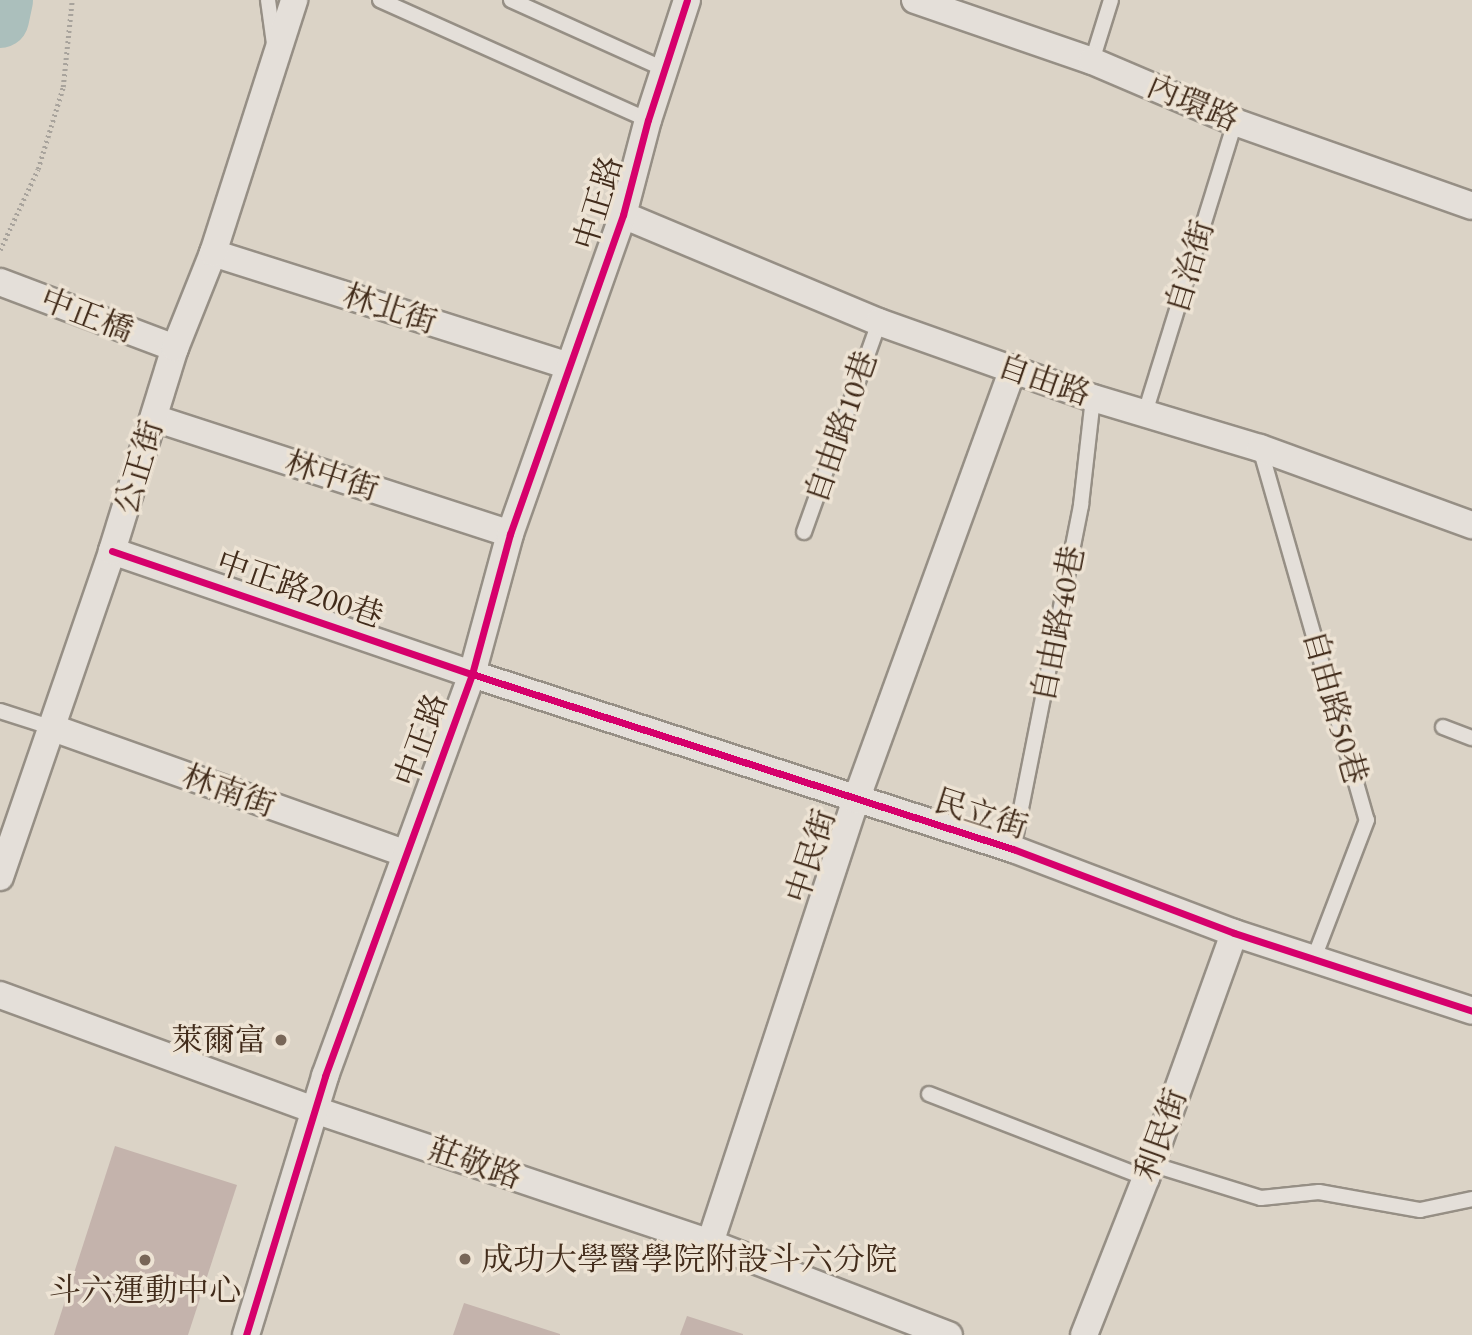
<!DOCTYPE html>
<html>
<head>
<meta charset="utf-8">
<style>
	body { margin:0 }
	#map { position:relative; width:1472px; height:1335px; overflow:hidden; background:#dbd3c6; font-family:"EB Garamond","Noto Serif TC",serif }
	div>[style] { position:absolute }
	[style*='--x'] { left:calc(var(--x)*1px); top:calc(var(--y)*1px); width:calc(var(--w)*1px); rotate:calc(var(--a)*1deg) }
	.river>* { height:58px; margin:-29px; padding:0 29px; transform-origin:29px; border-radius:29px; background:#abbfbc }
	.building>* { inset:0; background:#c4b3ac }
	.path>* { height:4.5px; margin-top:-2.25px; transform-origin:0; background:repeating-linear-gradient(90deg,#a8a39c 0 2px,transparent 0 5.5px) }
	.roads { filter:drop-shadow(2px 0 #968f85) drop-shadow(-2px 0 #968f85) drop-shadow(0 2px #968f85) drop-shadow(0 -2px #968f85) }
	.lane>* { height:14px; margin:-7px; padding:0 7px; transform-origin:7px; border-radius:7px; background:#e4dfd9 }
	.street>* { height:26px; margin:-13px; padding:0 13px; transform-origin:13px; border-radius:13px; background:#e4dfd9 }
	.cycleway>* { height:7px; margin:-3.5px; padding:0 3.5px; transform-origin:3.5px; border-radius:3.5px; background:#d6006c }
	.dots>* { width:19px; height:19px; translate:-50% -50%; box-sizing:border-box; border:4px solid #ede3d4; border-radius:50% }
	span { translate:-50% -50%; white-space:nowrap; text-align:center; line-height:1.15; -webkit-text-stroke:7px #ede3d4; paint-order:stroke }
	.street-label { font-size:32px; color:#422c1b }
	.poi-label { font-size:32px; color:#422c1b }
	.right { translate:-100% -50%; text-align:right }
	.left { translate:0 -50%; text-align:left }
</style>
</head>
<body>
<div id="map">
	<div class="river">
		<div style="--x:0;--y:19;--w:19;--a:-78"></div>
	</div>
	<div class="building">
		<div style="clip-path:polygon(115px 1146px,237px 1185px,188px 1335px,54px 1335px)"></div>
		<div style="clip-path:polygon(464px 1303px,560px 1334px,560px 1335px,453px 1335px)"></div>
		<div style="clip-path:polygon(687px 1316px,743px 1334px,743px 1335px,680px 1335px)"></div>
	</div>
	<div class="path">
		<div style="--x:0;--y:250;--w:89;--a:-64.9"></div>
		<div style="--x:38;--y:169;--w:86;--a:-73"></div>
		<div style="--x:63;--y:87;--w:87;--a:-84.1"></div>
	</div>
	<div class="roads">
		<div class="lane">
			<div style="--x:268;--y:0;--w:44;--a:82.2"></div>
			<div style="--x:380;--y:0;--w:294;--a:24.1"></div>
			<div style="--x:511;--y:0;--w:168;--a:24.3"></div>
			<div style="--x:1092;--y:61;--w:64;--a:-72.7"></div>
			<div style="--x:1145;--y:413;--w:305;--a:-72.8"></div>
			<div style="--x:1260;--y:448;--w:387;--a:74"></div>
			<div style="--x:1367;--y:820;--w:151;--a:111"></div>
			<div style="--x:804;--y:532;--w:223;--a:-70.3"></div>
			<div style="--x:0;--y:711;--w:56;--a:17.8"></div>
			<div style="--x:1443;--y:727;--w:31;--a:21"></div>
			<div style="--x:1013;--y:849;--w:351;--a:-78.8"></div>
			<div style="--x:1081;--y:505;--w:108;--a:-83.6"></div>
			<div style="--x:929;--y:1094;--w:233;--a:21.2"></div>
			<div style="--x:1151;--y:1164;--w:115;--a:17.2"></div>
			<div style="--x:1261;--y:1198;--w:58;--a:-5.9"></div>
			<div style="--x:1319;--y:1192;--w:103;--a:10.1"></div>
			<div style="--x:1420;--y:1210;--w:53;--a:-11.9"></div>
		</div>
		<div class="street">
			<div style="--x:915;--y:0;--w:187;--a:19"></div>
			<div style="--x:1092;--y:61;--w:155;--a:23.1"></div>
			<div style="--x:1235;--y:122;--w:251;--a:19.5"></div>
			<div style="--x:623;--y:215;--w:277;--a:22.7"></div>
			<div style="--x:879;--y:322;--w:227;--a:19.6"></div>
			<div style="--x:1093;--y:398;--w:174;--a:16.7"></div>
			<div style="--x:1260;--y:448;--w:226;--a:20"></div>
			<div style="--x:213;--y:253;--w:371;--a:17.6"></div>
			<div style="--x:0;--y:282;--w:187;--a:20.7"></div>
			<div style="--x:154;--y:418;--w:374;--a:18"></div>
			<div style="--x:112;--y:551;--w:380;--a:18.9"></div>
			<div style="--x:472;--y:674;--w:569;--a:17.93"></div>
			<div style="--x:1013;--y:849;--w:236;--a:20.8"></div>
			<div style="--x:1234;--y:933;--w:250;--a:18.1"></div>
			<div style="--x:53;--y:728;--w:374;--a:19.6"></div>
			<div style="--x:0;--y:877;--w:345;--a:-71"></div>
			<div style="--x:112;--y:551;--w:213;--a:-72.8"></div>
			<div style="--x:175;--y:348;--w:102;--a:-68.2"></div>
			<div style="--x:213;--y:253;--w:266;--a:-72.2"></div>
			<div style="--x:0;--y:995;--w:335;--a:20.1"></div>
			<div style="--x:315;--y:1110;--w:417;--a:18.6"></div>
			<div style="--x:710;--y:1243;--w:256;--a:21.1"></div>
			<div style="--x:710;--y:1243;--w:466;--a:-71.8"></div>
			<div style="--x:856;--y:800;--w:459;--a:-70"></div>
			<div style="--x:246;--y:1335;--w:271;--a:-73"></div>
			<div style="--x:325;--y:1076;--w:428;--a:-69.9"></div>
			<div style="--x:472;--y:674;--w:145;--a:-74.8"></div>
			<div style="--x:510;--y:534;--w:338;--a:-70.5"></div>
			<div style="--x:623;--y:215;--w:98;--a:-75.3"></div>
			<div style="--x:648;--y:120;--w:126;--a:-72"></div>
			<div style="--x:1084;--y:1335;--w:169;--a:-68.5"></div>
			<div style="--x:1146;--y:1178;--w:260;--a:-70.2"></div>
		</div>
	</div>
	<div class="cycleway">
		<div style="--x:112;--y:551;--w:380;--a:18.9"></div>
		<div style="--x:472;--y:674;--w:569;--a:17.93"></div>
		<div style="--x:1013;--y:849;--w:236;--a:20.8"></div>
		<div style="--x:1234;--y:933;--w:250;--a:18.1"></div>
		<div style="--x:246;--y:1335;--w:271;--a:-73"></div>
		<div style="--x:325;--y:1076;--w:428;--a:-69.9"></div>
		<div style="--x:472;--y:674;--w:145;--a:-74.8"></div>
		<div style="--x:510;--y:534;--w:338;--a:-70.5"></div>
		<div style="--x:623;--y:215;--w:98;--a:-75.3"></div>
		<div style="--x:648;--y:120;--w:126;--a:-72"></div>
	</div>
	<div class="dots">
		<div style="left:281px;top:1040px;background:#786657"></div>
		<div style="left:465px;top:1259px;background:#786657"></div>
		<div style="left:145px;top:1260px;background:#786657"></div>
	</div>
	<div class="street-label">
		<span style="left:1193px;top:103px;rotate:23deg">內環路</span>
		<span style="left:598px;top:203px;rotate:-73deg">中正路</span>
		<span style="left:1190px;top:267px;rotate:-73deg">自治街</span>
		<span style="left:390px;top:309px;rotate:18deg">林北街</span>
		<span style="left:87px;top:315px;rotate:21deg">中正橋</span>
		<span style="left:1044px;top:380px;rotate:19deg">自由路</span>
		<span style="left:841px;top:427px;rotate:-71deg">自由路10巷</span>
		<span style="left:139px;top:467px;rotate:-73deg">公正街</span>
		<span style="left:332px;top:476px;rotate:18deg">林中街</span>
		<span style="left:300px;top:589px;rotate:19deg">中正路200巷</span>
		<span style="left:1058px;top:624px;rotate:-79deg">自由路40巷</span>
		<span style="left:1335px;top:707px;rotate:74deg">自由路50巷</span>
		<span style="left:421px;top:740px;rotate:-70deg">中正路</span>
		<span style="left:229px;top:791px;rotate:20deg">林南街</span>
		<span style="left:981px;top:814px;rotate:18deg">民立街</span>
		<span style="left:811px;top:856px;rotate:-72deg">中民街</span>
		<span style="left:1161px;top:1135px;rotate:-70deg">利民街</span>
		<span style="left:475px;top:1163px;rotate:19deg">莊敬路</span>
	</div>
	<div class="poi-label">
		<span class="right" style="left:267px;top:1040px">萊爾富</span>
		<span class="left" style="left:481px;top:1259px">成功大學醫學院附設斗六分院</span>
		<span style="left:145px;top:1290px">斗六運動中心</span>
	</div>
</div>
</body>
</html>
